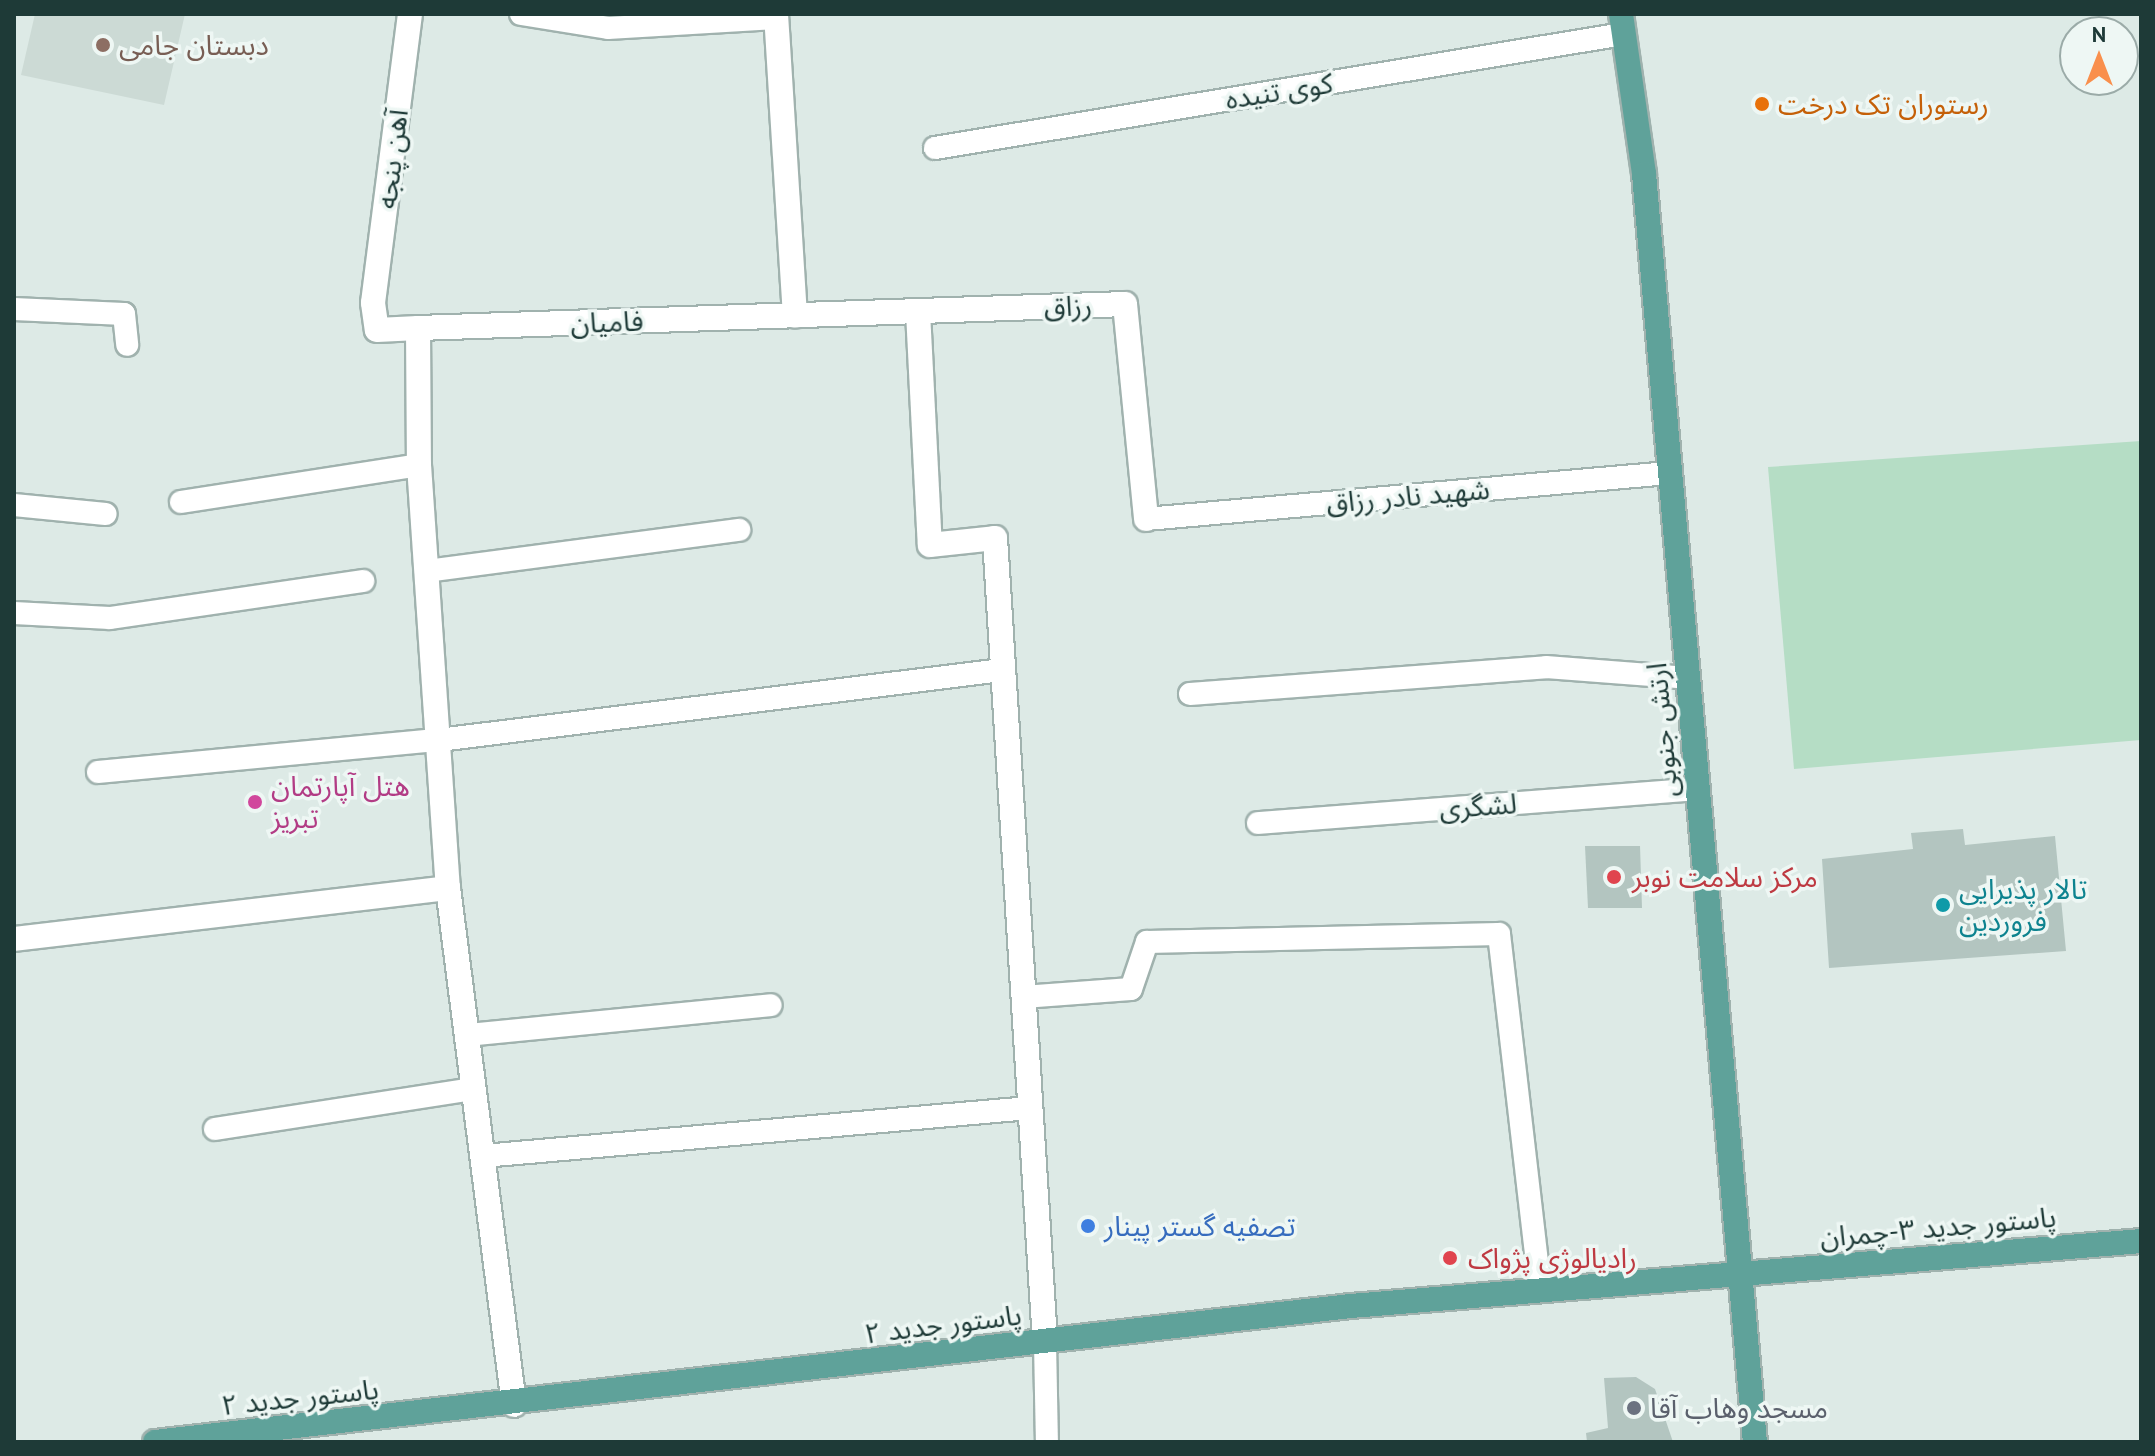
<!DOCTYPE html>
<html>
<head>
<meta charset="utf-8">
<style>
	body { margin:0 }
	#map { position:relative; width:2155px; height:1456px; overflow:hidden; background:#ddeae6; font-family:"PT Sans","Noto Sans Arabic",sans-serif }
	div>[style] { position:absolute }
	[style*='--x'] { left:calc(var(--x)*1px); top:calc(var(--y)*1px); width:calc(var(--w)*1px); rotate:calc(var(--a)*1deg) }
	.built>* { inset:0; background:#ccdad5 }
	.green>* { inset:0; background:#b5ddc5 }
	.building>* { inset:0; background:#b3c5c0 }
	.roads { filter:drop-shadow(2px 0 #a0b2ae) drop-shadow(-2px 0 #a0b2ae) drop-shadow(0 2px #a0b2ae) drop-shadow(0 -2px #a0b2ae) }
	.service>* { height:22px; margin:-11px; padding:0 11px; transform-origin:11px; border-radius:11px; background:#fff }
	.minor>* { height:24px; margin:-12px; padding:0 12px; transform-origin:12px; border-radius:12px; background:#fff }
	.primary>* { height:24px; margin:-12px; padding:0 12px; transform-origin:12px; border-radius:12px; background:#5fa29a }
	.dots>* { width:22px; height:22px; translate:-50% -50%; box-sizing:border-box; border:4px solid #eef7f4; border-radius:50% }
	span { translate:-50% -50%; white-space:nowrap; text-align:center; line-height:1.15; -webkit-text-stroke:7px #eef7f4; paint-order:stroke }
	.education-label { font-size:28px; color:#785e54 }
	.left { translate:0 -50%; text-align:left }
	.street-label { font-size:28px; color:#1e3a37 }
	.food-label { font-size:28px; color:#c56008 }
	.hotel-label { font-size:28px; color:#b23c85 }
	.health-label { font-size:28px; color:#be3a42 }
	.culture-label { font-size:28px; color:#0d838f }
	.shop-label { font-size:28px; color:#366cbe }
	.worship-label { font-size:28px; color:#5b616d }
	.frame { position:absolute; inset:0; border:16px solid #1e3a37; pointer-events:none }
	.north { position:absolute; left:2059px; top:16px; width:80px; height:80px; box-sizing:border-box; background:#eef7f4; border:2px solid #9baba8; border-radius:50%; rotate:0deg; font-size:22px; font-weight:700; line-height:32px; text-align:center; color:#1e3a37 }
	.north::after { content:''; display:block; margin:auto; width:28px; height:36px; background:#f98f4c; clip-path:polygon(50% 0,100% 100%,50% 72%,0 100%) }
</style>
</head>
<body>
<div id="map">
	<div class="built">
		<div style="clip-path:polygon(35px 14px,185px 14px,164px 105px,21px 75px)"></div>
	</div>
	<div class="green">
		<div style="clip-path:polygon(2141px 441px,2141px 740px,1794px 769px,1768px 467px)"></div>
	</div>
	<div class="building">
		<div style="clip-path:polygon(1963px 829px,1965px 845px,2055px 836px,2066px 951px,1829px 968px,1822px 859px,1913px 849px,1911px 833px)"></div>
		<div style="clip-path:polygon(1585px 846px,1640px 846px,1642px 908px,1588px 908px)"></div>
		<div style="clip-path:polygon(1636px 1377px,1655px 1389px,1673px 1442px,1587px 1442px,1586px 1433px,1608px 1428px,1604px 1378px)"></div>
	</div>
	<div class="roads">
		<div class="service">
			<div style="--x:521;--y:14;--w:88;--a:9.1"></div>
			<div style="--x:608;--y:28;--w:168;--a:-3.4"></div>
			<div style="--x:935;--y:148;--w:697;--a:-9.41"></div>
			<div style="--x:14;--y:309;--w:110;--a:2.6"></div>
			<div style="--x:124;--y:314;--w:31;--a:84"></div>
			<div style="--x:181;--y:502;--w:241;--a:-8.8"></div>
			<div style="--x:14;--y:505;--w:92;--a:5.6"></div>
			<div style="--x:1146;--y:519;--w:525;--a:-5.03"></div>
			<div style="--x:427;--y:571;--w:315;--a:-7.5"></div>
			<div style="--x:14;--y:613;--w:96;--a:3"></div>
			<div style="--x:110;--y:618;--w:256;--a:-8.3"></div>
			<div style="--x:1190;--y:694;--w:357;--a:-4.3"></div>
			<div style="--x:1546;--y:667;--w:142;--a:4.4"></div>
			<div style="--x:98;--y:772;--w:342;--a:-5.4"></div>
			<div style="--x:439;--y:740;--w:567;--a:-7.09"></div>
			<div style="--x:1258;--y:823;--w:440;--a:-4.4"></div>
			<div style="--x:1023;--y:997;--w:108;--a:-4.2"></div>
			<div style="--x:1131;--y:989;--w:50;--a:-71.2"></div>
			<div style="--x:1147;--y:942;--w:352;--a:-1.3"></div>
			<div style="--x:1499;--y:934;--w:358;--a:83.4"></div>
			<div style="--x:467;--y:1035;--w:305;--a:-5.6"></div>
			<div style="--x:215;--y:1129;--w:262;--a:-8.8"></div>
			<div style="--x:483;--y:1156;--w:548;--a:-5.02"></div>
			<div style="--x:1045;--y:1342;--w:100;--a:88.9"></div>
		</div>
		<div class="minor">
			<div style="--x:410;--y:14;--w:291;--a:97.3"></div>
			<div style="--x:373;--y:303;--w:27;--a:82"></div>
			<div style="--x:377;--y:330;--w:41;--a:-2.8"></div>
			<div style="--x:418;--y:328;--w:137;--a:89.6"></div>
			<div style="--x:419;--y:465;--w:424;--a:86.1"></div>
			<div style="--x:448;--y:888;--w:521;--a:82.72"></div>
			<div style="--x:776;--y:14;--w:302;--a:86.4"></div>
			<div style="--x:918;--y:312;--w:233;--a:87.1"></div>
			<div style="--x:930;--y:545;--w:65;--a:-6.1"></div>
			<div style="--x:995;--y:538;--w:806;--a:86.44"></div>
			<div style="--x:418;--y:328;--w:707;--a:-1.94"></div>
			<div style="--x:1125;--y:304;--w:216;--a:84.4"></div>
			<div style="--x:14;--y:939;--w:437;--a:-6.7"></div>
		</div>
		<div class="primary">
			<div style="--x:1621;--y:14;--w:162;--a:81.8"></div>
			<div style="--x:1644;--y:174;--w:1273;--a:85"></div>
			<div style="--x:155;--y:1442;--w:1204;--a:-6.49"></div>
			<div style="--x:1351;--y:1306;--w:793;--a:-4.7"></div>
		</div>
	</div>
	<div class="dots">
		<div style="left:103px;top:45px;background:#8d6e63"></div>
		<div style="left:1762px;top:104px;background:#e8710a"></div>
		<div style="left:255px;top:802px;background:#d1479c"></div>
		<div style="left:1614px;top:877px;background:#e0444e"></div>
		<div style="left:1943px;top:905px;background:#0f9aa8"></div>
		<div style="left:1088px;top:1226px;background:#3f7fe0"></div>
		<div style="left:1450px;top:1258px;background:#e0444e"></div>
		<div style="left:1634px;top:1408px;background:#6b7280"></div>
	</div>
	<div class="education-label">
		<span class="left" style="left:119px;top:45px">دبستان جامی</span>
	</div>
	<div class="street-label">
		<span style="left:1279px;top:91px;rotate:-9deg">کوی تنیده</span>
		<span style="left:392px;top:159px;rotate:-83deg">آهن پنجه</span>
		<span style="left:1068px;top:306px;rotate:-2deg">رزاق</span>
		<span style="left:607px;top:322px;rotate:-2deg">فامیان</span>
		<span style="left:1408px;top:496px;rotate:-5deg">شهید نادر رزاق</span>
		<span style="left:1662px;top:730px;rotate:-95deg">ارتش جنوبی</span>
		<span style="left:1478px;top:806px;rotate:-4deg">لشگری</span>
		<span style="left:1938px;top:1227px;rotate:-5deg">پاستور جدید ۳-چمران</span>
		<span style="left:943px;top:1324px;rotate:-7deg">پاستور جدید ۲</span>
		<span style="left:300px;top:1397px;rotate:-6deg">پاستور جدید ۲</span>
	</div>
	<div class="food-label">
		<span class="left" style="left:1778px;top:104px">رستوران تک درخت</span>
	</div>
	<div class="hotel-label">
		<span class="left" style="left:271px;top:802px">هتل آپارتمان<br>تبریز</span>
	</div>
	<div class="health-label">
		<span class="left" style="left:1632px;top:877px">مرکز سلامت نوبر</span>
		<span class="left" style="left:1468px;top:1258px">رادیالوژی پژواک</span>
	</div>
	<div class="culture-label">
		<span class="left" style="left:1959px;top:905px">تالار پذیرایی<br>فروردین</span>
	</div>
	<div class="shop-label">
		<span class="left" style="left:1104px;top:1226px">تصفیه گستر پینار</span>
	</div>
	<div class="worship-label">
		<span class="left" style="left:1650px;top:1408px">مسجد وهاب آقا</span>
	</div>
	<div class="frame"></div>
	<div class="north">N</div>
</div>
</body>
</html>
